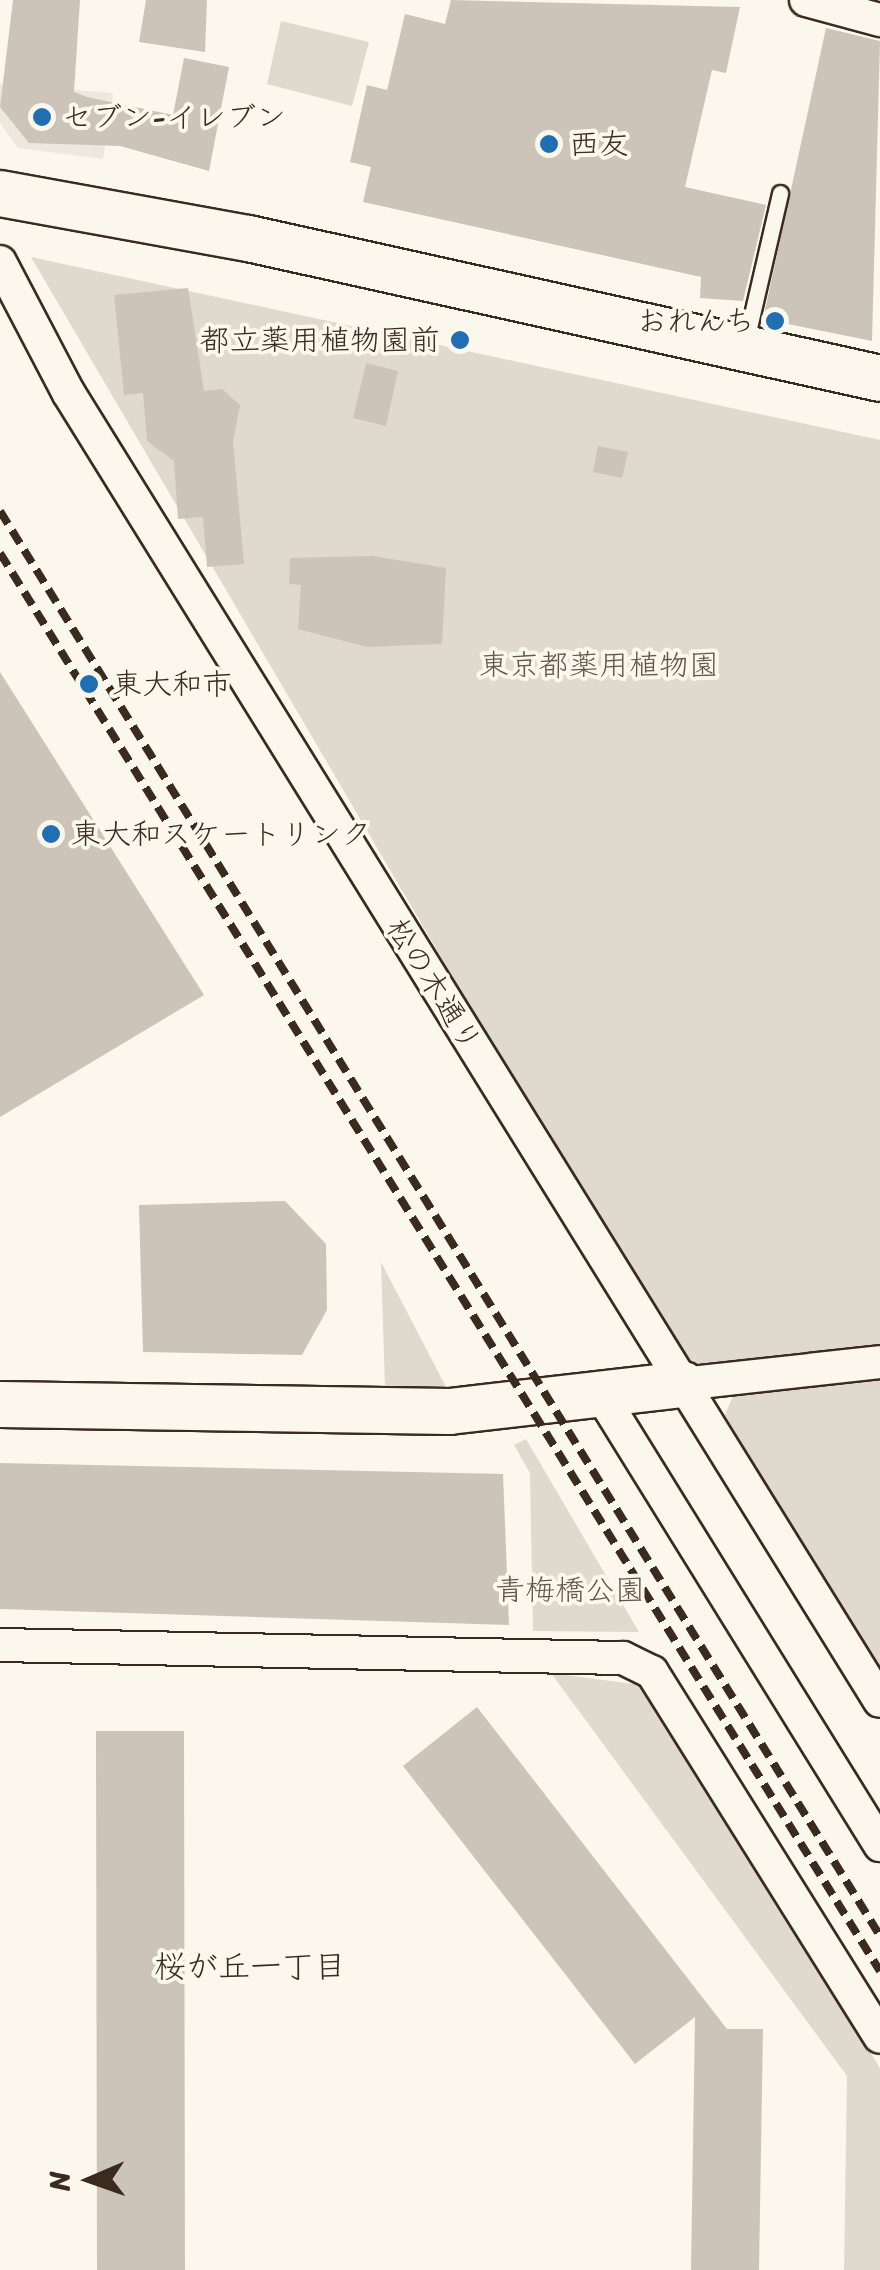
<!DOCTYPE html>
<html>
<head>
<meta charset="utf-8">
<style>
	body { margin:0 }
	#map { position:relative; width:880px; height:2270px; overflow:hidden; background:#fbf7ec; font-family:Sriracha,"Klee One",sans-serif }
	div>[style] { position:absolute }
	[style*='--x'] { left:calc(var(--x)*1px); top:calc(var(--y)*1px); width:calc(var(--w)*1px); rotate:calc(var(--a)*1deg) }
	.built>* { inset:0; background:#ede8dd }
	.green>* { inset:0; background:#dfd9ce }
	.building>* { inset:0; background:#ccc4b9 }
	.roads { filter:drop-shadow(2px 0 #3b2a1e) drop-shadow(-2px 0 #3b2a1e) drop-shadow(0 2px #3b2a1e) drop-shadow(0 -2px #3b2a1e) }
	.lane>* { height:15px; margin:-7.5px; padding:0 7.5px; transform-origin:7.5px; border-radius:7.5px; background:#fbf7ec }
	.street>* { height:32px; margin:-16px; padding:0 16px; transform-origin:16px; border-radius:16px; background:#fbf7ec }
	.secondary>* { height:45px; margin:-22.5px; padding:0 22.5px; transform-origin:22.5px; border-radius:22.5px; background:#fbf7ec }
	.rail>* { height:8px; margin-top:-4px; transform-origin:0; background:repeating-linear-gradient(90deg,#3b2a1e 0 15px,transparent 0 23px) }
	.dots>* { width:28px; height:28px; translate:-50% -50%; box-sizing:border-box; border:5px solid #fbf7ec; border-radius:50% }
	span { translate:-50% -50%; white-space:nowrap; text-align:center; line-height:1.15; -webkit-text-stroke:8px #fbf7ec; paint-order:stroke }
	.poi-label { font-size:30px; color:#3b2a1e }
	.left { translate:0 -50%; text-align:left }
	.right { translate:-100% -50%; text-align:right }
	.park-label { font-size:30px; color:#64564a }
	.street-label { font-size:30px; color:#3b2a1e }
	.neighbourhood-label { font-size:32px; color:#3b2a1e }
	.north { position:absolute; left:40px; top:2130px; width:100px; height:100px; -webkit-text-stroke:8px #fbf7ec; paint-order:stroke; rotate:268deg; font-size:28px; font-weight:700; line-height:40px; text-align:center; color:#3b2a1e }
	.north::after { content:''; display:block; margin:auto; width:35px; height:45px; background:#3b2a1e; clip-path:polygon(50% 0,100% 100%,50% 72%,0 100%) }
</style>
</head>
<body>
<div id="map">
	<div class="built">
		<div style="clip-path:polygon(0 84px,113px 93px,103px 159px,18px 148px,0 123px)"></div>
	</div>
	<div class="green">
		<div style="clip-path:polygon(281px 21px,369px 42px,352px 106px,267px 84px)"></div>
		<div style="clip-path:polygon(31px 257px,880px 440px,880px 1350px,687px 1377px)"></div>
		<div style="clip-path:polygon(381px 1262px,446px 1387px,385px 1387px)"></div>
		<div style="clip-path:polygon(880px 1374px,880px 1673px,725px 1415px,733px 1396px)"></div>
		<div style="clip-path:polygon(526px 1439px,639px 1632px,533px 1631px,530px 1473px,514px 1445px)"></div>
		<div style="clip-path:polygon(551px 1673px,641px 1685px,880px 2068px,880px 2270px,844px 2270px,847px 2076px)"></div>
	</div>
	<div class="building">
		<div style="clip-path:polygon(13px 0,80px 0,74px 92px,87px 97px,173px 115px,184px 58px,229px 67px,209px 171px,120px 146px,29px 143px,0 107px)"></div>
		<div style="clip-path:polygon(146px 0,207px 0,205px 52px,139px 42px)"></div>
		<div style="clip-path:polygon(451px 0,740px 7px,726px 73px,712px 70px,685px 187px,766px 205px,743px 301px,700px 298px,701px 277px,363px 202px,371px 167px,350px 162px,367px 85px,387px 90px,405px 14px,445px 24px)"></div>
		<div style="clip-path:polygon(826px 28px,880px 41px,872px 341px,763px 319px)"></div>
		<div style="clip-path:polygon(188px 288px,204px 391px,222px 389px,240px 405px,233px 442px,244px 564px,207px 567px,203px 517px,178px 519px,174px 461px,147px 441px,143px 393px,124px 395px,114px 295px)"></div>
		<div style="clip-path:polygon(366px 363px,398px 371px,386px 426px,353px 418px)"></div>
		<div style="clip-path:polygon(598px 446px,628px 452px,622px 478px,593px 472px)"></div>
		<div style="clip-path:polygon(373px 556px,446px 568px,442px 644px,367px 647px,298px 629px,301px 585px,289px 584px,290px 558px)"></div>
		<div style="clip-path:polygon(0 672px,204px 995px,0 1117px)"></div>
		<div style="clip-path:polygon(285px 1201px,326px 1244px,327px 1310px,302px 1355px,143px 1352px,139px 1205px)"></div>
		<div style="clip-path:polygon(0 1463px,503px 1474px,509px 1625px,0 1609px)"></div>
		<div style="clip-path:polygon(477px 1707px,727px 2029px,763px 2029px,759px 2270px,691px 2270px,695px 2017px,635px 2064px,403px 1766px)"></div>
		<div style="clip-path:polygon(96px 1731px,184px 1731px,185px 2270px,97px 2270px)"></div>
	</div>
	<div class="roads">
		<div class="lane">
			<div style="--x:745;--y:345;--w:156;--a:-77"></div>
		</div>
		<div class="street">
			<div style="--x:806;--y:0;--w:77;--a:15.1"></div>
			<div style="--x:0;--y:262;--w:147;--a:62.4"></div>
			<div style="--x:68;--y:392;--w:1540;--a:58.19"></div>
			<div style="--x:682;--y:1384;--w:199;--a:-6.3"></div>
			<div style="--x:600;--y:1393;--w:532;--a:58.22"></div>
			<div style="--x:0;--y:1645;--w:623;--a:1.2"></div>
			<div style="--x:623;--y:1658;--w:32;--a:26"></div>
			<div style="--x:652;--y:1672;--w:430;--a:58"></div>
		</div>
		<div class="secondary">
			<div style="--x:0;--y:193;--w:252;--a:10.3"></div>
			<div style="--x:248;--y:238;--w:647;--a:12.49"></div>
			<div style="--x:0;--y:1404;--w:449;--a:0.9"></div>
			<div style="--x:449;--y:1411;--w:235;--a:-6.6"></div>
		</div>
	</div>
	<div class="rail">
		<div style="--x:0;--y:511;--w:1675;--a:58.3"></div>
		<div style="--x:0;--y:553;--w:1669;--a:58.18"></div>
	</div>
	<div class="dots">
		<div style="left:42px;top:117px;background:#1f6fb2"></div>
		<div style="left:549px;top:144px;background:#1f6fb2"></div>
		<div style="left:775px;top:321px;background:#1f6fb2"></div>
		<div style="left:460px;top:340px;background:#1f6fb2"></div>
		<div style="left:89px;top:684px;background:#1f6fb2"></div>
		<div style="left:51px;top:834px;background:#1f6fb2"></div>
	</div>
	<div class="poi-label">
		<span class="left" style="left:62px;top:117px">セブン-イレブン</span>
		<span class="left" style="left:569px;top:144px">西友</span>
		<span class="right" style="left:755px;top:321px">おれんち</span>
		<span class="right" style="left:440px;top:340px">都立薬用植物園前</span>
		<span class="left" style="left:112px;top:684px">東大和市</span>
		<span class="left" style="left:71px;top:834px">東大和スケートリンク</span>
	</div>
	<div class="park-label">
		<span style="left:599px;top:665px">東京都薬用植物園</span>
		<span style="left:570px;top:1590px">青梅橋公園</span>
	</div>
	<div class="street-label">
		<span style="left:434px;top:985px;rotate:58deg">松の木通り</span>
	</div>
	<div class="neighbourhood-label">
		<span style="left:250px;top:1967px">桜が丘一丁目</span>
	</div>
	<div class="north">N</div>
</div>
</body>
</html>
